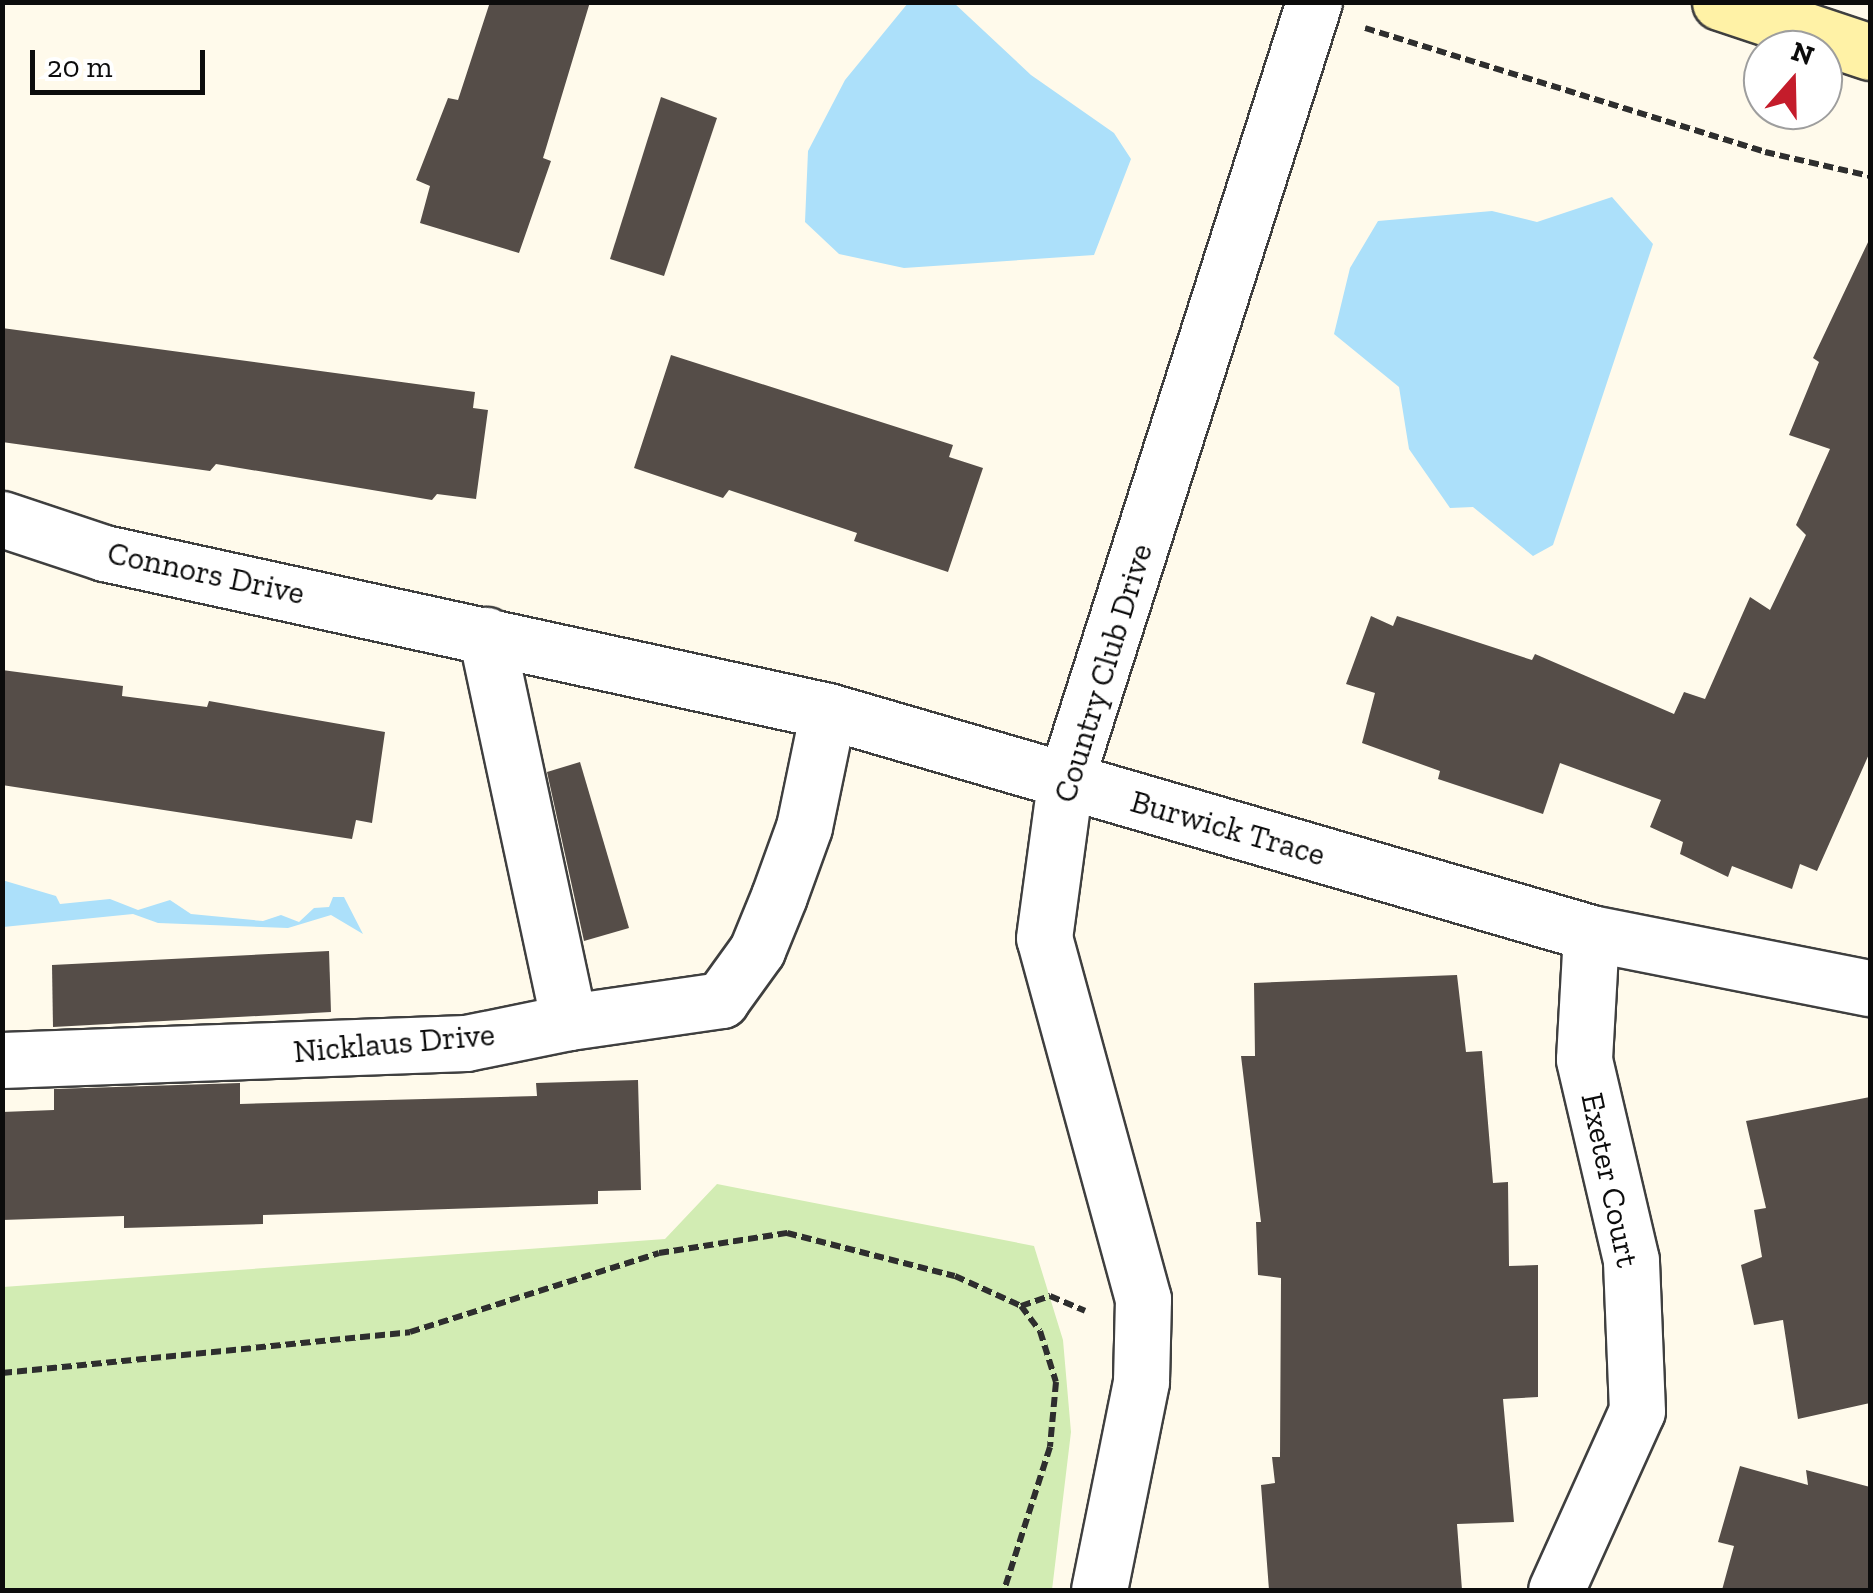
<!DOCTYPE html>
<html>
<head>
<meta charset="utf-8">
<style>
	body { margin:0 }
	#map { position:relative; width:1873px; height:1593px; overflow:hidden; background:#fffaeb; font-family:"Zilla Slab",serif }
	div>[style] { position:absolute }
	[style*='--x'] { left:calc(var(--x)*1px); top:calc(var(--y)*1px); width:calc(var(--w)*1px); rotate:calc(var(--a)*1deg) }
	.green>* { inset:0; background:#d2ecb3 }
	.water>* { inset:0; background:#ace0fa }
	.building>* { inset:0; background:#554d48 }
	.path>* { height:6px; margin-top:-3px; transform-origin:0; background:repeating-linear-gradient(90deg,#2e2e2e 0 10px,transparent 0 15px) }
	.roads { filter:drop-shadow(2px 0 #3f3f3f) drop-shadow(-2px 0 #3f3f3f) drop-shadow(0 2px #3f3f3f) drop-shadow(0 -2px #3f3f3f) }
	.minor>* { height:55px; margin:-27.5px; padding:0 27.5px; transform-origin:27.5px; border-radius:27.5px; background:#fff }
	.secondary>* { height:55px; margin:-27.5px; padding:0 27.5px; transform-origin:27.5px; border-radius:27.5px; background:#fff2a6 }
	span { translate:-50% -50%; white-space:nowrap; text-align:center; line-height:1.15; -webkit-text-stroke:10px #fff; paint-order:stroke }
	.street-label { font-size:32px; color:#0c0c0c }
	.frame { position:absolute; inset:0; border:5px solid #0c0c0c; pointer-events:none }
	.north { position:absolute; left:1743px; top:30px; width:100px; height:100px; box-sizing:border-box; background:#fff; border:2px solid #9e9e9e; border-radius:50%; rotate:20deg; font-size:28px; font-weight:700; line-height:40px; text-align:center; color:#0c0c0c }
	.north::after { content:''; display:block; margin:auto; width:35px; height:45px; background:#c41c2b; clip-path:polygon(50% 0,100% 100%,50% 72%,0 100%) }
	.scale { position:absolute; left:30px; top:50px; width:175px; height:45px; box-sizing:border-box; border:5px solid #0c0c0c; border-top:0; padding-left:12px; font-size:30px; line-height:35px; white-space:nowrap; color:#0c0c0c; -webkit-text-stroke:8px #fff; paint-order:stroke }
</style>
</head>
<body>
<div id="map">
	<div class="green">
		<div style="clip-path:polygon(717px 1184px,1034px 1246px,1063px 1340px,1071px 1432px,1052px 1590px,3px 1590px,3px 1287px,665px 1239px)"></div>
	</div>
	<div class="water">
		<div style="clip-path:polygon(908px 3px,954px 3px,1031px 75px,1114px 133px,1131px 159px,1094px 255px,904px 268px,839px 254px,805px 222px,808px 151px,845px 80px)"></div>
		<div style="clip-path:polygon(1612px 197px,1653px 244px,1553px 545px,1533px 556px,1473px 507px,1450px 508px,1409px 449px,1399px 387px,1334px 334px,1350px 268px,1378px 221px,1492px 211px,1537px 222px)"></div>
		<div style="clip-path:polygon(2px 880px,56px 896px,60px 904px,110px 899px,138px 910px,170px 900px,191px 914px,263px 921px,281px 915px,299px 922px,314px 908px,329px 907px,333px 897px,344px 897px,363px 934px,331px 915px,288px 928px,158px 923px,133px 914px,3px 927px)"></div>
	</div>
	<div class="building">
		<div style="clip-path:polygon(490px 2px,590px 2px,543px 158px,551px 161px,519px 253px,420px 223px,430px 186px,416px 180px,448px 98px,458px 100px)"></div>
		<div style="clip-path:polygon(661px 97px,717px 118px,664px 276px,610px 259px)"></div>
		<div style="clip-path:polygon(1870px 238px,1870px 752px,1817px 871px,1800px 864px,1792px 889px,1732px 866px,1728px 877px,1680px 854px,1683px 842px,1650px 827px,1661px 800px,1560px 763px,1543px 814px,1438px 779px,1440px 771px,1362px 743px,1375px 693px,1346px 684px,1371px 616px,1393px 626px,1397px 616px,1532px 660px,1535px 654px,1674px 714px,1684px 692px,1705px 699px,1750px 597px,1770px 610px,1806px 535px,1796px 525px,1830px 449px,1789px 435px,1819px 362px,1813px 358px)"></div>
		<div style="clip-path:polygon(2px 328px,475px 392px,473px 408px,488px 410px,476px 499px,437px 494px,432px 500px,216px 464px,210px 471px,2px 442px)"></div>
		<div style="clip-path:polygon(671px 355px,953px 445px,949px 457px,983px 468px,948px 572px,854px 541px,857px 533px,729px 490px,723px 498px,634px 468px)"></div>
		<div style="clip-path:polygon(2px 670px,123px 686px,122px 696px,207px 707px,209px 701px,385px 732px,372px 823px,356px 820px,352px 839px,2px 785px)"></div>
		<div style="clip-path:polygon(580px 762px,629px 928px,584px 941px,547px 772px)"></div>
		<div style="clip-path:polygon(329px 951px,331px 1012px,53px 1027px,52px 965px)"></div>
		<div style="clip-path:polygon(1457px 975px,1466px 1052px,1482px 1051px,1493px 1183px,1508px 1182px,1509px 1266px,1538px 1265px,1538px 1397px,1503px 1399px,1514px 1522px,1457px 1524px,1462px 1590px,1269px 1590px,1261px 1485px,1275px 1483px,1272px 1457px,1280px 1457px,1281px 1278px,1258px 1275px,1256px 1222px,1261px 1222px,1241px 1056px,1255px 1056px,1254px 983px)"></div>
		<div style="clip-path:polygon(638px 1080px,641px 1190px,598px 1191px,598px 1204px,263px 1215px,263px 1224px,124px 1228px,124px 1216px,2px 1220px,2px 1112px,54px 1110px,54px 1089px,240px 1083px,240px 1104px,537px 1096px,536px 1083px)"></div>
		<div style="clip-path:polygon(1870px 1097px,1870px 1403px,1798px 1419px,1783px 1320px,1754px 1325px,1741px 1265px,1762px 1257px,1754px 1210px,1766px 1208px,1746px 1121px)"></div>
		<div style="clip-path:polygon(1740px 1466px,1808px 1485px,1806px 1470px,1870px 1487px,1870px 1590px,1722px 1590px,1734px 1546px,1718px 1542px)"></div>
	</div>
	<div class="path">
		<div style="--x:1365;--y:28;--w:419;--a:17.2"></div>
		<div style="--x:1765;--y:152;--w:108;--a:12.9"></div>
		<div style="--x:1021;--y:1306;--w:31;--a:-19"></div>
		<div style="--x:1050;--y:1296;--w:38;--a:23"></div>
		<div style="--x:2;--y:1373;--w:410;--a:-5.7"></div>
		<div style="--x:410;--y:1332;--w:261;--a:-17.6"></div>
		<div style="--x:659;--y:1253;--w:130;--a:-8.9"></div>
		<div style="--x:787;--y:1233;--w:173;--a:14.4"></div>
		<div style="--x:955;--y:1276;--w:72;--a:24.4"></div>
		<div style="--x:1021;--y:1306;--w:31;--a:53"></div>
		<div style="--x:1040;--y:1331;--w:53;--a:72.6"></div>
		<div style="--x:1056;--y:1382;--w:65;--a:95.3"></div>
		<div style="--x:1050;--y:1447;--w:150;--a:107.8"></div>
	</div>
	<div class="roads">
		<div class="minor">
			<div style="--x:2;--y:519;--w:108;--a:18.4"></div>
			<div style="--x:104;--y:553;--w:741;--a:12.31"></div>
			<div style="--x:828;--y:711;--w:795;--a:16.22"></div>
			<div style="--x:1591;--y:933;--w:284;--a:11.2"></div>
			<div style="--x:569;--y:1022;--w:154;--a:-8.2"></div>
			<div style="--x:721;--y:1000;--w:62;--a:-54.2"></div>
			<div style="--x:757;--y:950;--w:58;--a:-67.8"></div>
			<div style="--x:779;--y:896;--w:73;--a:-70.1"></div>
			<div style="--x:804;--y:827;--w:118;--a:-78.3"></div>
			<div style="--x:2;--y:1060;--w:464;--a:-2.1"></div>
			<div style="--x:466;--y:1043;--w:105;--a:-11.5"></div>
			<div style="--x:569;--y:1022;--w:396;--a:-102.1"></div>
			<div style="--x:1099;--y:1590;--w:213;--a:-78.6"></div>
			<div style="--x:1141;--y:1381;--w:82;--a:-88.6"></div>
			<div style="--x:1143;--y:1299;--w:374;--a:-105.3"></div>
			<div style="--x:1044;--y:938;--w:157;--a:-82.3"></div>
			<div style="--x:1065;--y:782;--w:819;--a:-72.3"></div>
			<div style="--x:1556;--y:1590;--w:196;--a:-65.7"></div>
			<div style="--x:1637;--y:1411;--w:151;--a:-92.3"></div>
			<div style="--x:1631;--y:1260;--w:206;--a:-103.2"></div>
			<div style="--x:1584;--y:1059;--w:126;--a:-86.8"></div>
		</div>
		<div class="secondary">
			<div style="--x:1720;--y:2;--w:158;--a:18.4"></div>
		</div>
	</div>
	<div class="street-label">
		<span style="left:206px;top:573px;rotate:12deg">Connors Drive</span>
		<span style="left:1103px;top:673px;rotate:-73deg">Country Club Drive</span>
		<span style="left:1228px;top:828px;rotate:16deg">Burwick Trace</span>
		<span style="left:394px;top:1043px;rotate:-5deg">Nicklaus Drive</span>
		<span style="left:1610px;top:1180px;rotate:78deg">Exeter Court</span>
	</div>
	<div class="frame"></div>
	<div class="north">N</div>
	<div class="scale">20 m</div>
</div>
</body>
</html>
